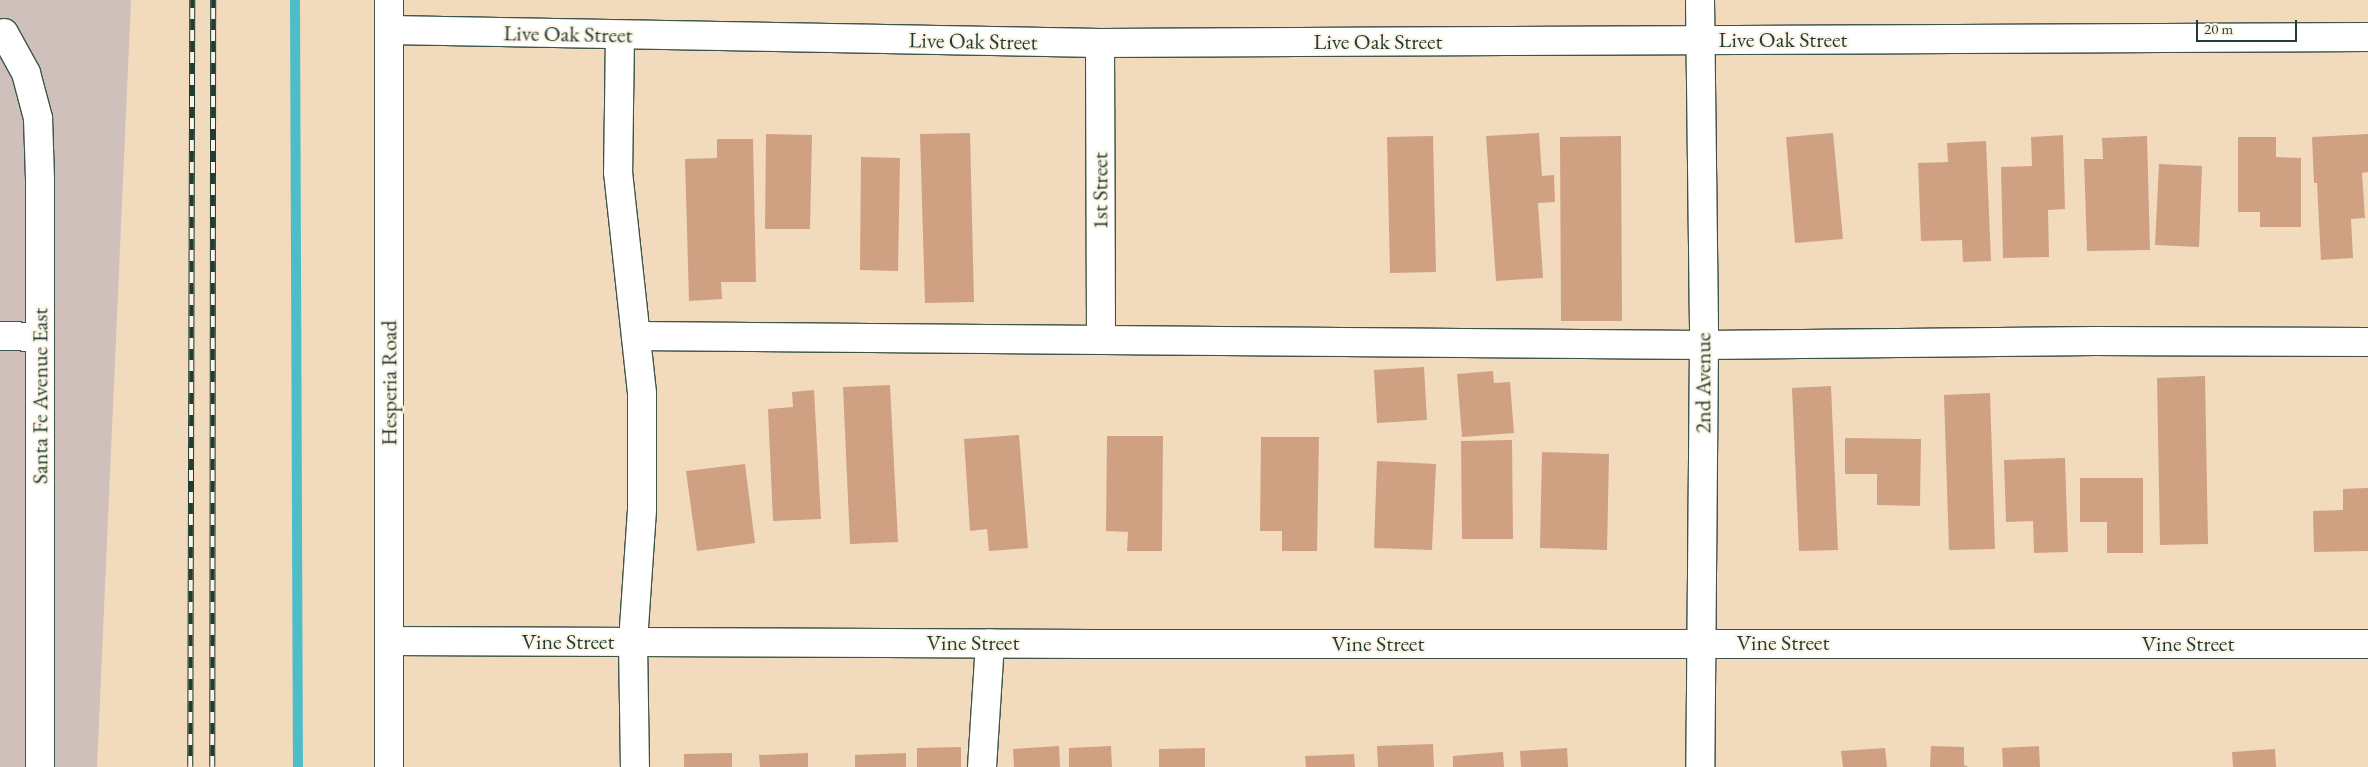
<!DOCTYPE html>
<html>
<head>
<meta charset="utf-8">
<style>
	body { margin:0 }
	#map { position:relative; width:2368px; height:767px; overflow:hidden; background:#f2dbbc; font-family:"EB Garamond",serif }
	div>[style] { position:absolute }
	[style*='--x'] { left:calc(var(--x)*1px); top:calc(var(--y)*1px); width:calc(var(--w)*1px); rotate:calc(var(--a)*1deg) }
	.industrial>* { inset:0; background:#cfc0bb }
	.stream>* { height:10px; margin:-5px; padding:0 5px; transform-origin:5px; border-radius:5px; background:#4fbcca }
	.building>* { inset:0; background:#d0a082 }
	.roads { filter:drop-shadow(1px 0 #3f5548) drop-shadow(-1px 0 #3f5548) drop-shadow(0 1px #3f5548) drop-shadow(0 -1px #3f5548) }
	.minor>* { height:28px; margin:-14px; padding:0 14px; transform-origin:14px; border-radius:14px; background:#fff }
	.major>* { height:28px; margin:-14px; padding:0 14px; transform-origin:14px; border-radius:14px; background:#fff }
	.rail>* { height:5.5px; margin-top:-2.75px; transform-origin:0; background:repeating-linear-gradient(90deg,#fcf5e5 0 11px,#1f3d34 0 22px); box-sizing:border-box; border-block:1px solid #1f3d34 }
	span { translate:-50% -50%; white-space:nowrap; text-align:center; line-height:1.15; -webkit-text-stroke:4px #fcf5e5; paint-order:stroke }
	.street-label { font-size:22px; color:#1f3d34 }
	.scale { position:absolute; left:2196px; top:20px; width:101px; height:22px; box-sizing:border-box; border:2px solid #1f3d34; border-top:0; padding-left:6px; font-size:15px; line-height:18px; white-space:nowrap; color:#1f3d34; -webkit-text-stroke:4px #fcf5e5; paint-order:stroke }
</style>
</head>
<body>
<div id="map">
	<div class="industrial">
		<div style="clip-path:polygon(0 0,131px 0,97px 767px,0 767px)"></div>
	</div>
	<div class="stream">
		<div style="--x:295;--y:0;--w:767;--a:89.78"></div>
	</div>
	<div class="building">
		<div style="clip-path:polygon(970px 133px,974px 302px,925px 303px,920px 134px)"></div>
		<div style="clip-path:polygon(1539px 133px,1542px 176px,1554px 175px,1555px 202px,1538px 203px,1543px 278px,1496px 281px,1486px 136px)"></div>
		<div style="clip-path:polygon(1833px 133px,1843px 239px,1795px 243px,1786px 137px)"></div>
		<div style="clip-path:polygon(766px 134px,812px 135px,810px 229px,765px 229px)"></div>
		<div style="clip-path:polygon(2368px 134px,2368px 172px,2362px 173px,2365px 218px,2351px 219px,2353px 258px,2321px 260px,2317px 183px,2314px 183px,2312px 137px)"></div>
		<div style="clip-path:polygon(2063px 135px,2065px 209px,2048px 210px,2049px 257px,2003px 258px,2001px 167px,2032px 166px,2031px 137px)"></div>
		<div style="clip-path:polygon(1433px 136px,1436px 272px,1390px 273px,1387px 137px)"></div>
		<div style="clip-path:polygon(1621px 136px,1622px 321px,1561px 321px,1560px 137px)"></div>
		<div style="clip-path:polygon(2147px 136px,2150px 250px,2087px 251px,2084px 159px,2103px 159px,2102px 138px)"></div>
		<div style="clip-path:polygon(2238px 137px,2276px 137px,2276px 157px,2301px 158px,2301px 227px,2260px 227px,2260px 212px,2238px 212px)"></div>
		<div style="clip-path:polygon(717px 139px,753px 139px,756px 282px,721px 282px,722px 299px,689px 301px,685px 159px,717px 158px)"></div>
		<div style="clip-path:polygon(1986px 141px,1991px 261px,1963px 262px,1962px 240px,1921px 241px,1918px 163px,1948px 162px,1947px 143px)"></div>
		<div style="clip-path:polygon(861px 157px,900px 158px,898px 271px,860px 270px)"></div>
		<div style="clip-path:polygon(2159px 164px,2202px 166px,2199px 247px,2155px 245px)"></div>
		<div style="clip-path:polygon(1424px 367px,1427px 420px,1377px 423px,1374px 370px)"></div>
		<div style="clip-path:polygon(1493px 371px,1494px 383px,1510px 382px,1514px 433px,1462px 437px,1457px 374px)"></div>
		<div style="clip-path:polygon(2205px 376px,2208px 544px,2160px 545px,2157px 378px)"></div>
		<div style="clip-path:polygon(890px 385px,898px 542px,850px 544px,843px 387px)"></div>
		<div style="clip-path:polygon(1831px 386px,1838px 550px,1799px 551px,1792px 388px)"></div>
		<div style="clip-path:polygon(814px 390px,821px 519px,773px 521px,768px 409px,793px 407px,792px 392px)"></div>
		<div style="clip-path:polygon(1990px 393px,1995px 549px,1949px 550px,1944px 395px)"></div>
		<div style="clip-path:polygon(1019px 435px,1028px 548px,989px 551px,987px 529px,970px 531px,964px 439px)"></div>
		<div style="clip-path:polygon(1107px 436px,1163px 436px,1162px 551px,1127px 551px,1128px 532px,1106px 531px)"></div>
		<div style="clip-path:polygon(1261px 437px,1319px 437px,1317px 551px,1282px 551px,1282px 531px,1260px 531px)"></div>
		<div style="clip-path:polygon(1845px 438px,1921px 439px,1920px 506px,1877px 505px,1877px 474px,1845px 474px)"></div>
		<div style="clip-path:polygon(1512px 440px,1513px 539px,1462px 539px,1461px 441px)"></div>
		<div style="clip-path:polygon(1542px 452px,1609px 454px,1607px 550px,1540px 548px)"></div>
		<div style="clip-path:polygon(2065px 458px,2068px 552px,2034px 553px,2033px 521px,2006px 522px,2004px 460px)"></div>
		<div style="clip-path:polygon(1377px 461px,1436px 464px,1432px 550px,1374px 548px)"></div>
		<div style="clip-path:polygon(745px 464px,755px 543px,697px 551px,686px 471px)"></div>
		<div style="clip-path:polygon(2080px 478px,2143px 478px,2143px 553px,2107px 553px,2107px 522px,2080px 522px)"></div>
		<div style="clip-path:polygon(2368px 488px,2368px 551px,2314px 552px,2313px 511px,2343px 510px,2343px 489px)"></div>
		<div style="clip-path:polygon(1433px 744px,1434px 767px,1378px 767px,1377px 746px)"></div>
		<div style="clip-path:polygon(1059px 746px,1060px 767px,1014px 767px,1013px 749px)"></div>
		<div style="clip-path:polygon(1111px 746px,1112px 767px,1069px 767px,1069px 748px)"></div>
		<div style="clip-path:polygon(1931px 746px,1964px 747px,1964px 765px,1969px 767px,1930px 767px)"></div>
		<div style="clip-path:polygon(2039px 746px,2040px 767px,2003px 767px,2002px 748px)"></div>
		<div style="clip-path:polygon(961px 747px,961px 767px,917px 767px,917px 748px)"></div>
		<div style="clip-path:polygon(1205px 748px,1205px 767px,1159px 767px,1159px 749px)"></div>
		<div style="clip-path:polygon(1567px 748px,1568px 767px,1521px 767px,1520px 751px)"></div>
		<div style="clip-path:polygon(1885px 748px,1887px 767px,1843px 767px,1841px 751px)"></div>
		<div style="clip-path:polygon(2275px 749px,2276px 767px,2233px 767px,2232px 752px)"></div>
		<div style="clip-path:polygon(1503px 752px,1504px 767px,1453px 767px,1453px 756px)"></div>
		<div style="clip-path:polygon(732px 753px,732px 767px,684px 767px,684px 754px)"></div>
		<div style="clip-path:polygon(808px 753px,808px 767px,760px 767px,759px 755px)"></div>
		<div style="clip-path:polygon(906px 753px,906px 767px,855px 767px,855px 755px)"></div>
		<div style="clip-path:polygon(1354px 754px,1355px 767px,1306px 767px,1305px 756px)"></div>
	</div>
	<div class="roads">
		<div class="minor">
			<div style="--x:1700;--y:0;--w:345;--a:89.3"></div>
			<div style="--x:1704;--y:345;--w:422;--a:90.5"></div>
			<div style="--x:389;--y:30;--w:711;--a:1.05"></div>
			<div style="--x:1100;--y:43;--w:1268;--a:-0.27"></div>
			<div style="--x:4;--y:33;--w:46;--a:61.2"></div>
			<div style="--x:26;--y:73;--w:47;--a:75.1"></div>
			<div style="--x:38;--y:118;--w:61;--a:88.1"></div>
			<div style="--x:40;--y:179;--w:588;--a:90"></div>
			<div style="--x:620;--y:35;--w:137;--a:90.8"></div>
			<div style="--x:618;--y:172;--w:223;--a:83.8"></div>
			<div style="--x:642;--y:394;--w:116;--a:90"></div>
			<div style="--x:642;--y:510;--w:132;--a:93.9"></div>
			<div style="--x:633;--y:642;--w:125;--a:89.1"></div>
			<div style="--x:1100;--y:43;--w:297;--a:89.8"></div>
			<div style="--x:0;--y:336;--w:40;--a:1.4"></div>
			<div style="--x:636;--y:336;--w:1068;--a:0.48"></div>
			<div style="--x:1704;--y:345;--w:391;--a:-0.6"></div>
			<div style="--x:2095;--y:341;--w:273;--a:0.2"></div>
			<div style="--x:389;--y:641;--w:702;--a:0.24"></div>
			<div style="--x:1091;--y:644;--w:1277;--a:0"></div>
			<div style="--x:982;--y:767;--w:124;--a:-86.3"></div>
		</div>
		<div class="major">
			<div style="--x:389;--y:767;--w:767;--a:-90"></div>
		</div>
	</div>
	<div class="rail">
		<div style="--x:190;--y:767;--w:767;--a:-89.85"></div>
		<div style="--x:212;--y:767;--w:767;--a:-89.93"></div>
	</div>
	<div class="street-label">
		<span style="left:568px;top:34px;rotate:1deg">Live Oak Street</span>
		<span style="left:1783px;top:40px">Live Oak Street</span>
		<span style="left:973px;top:41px;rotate:1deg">Live Oak Street</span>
		<span style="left:1378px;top:42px">Live Oak Street</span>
		<span style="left:1100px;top:191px;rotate:-90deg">1st Street</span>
		<span style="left:389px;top:383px;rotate:-90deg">Hesperia Road</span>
		<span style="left:1703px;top:383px;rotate:-90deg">2nd Avenue</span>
		<span style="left:40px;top:396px;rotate:-90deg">Santa Fe Avenue East</span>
		<span style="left:568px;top:642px">Vine Street</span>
		<span style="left:973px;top:643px">Vine Street</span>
		<span style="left:1783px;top:643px">Vine Street</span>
		<span style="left:1378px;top:644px">Vine Street</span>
		<span style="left:2188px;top:644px">Vine Street</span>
	</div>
	<div class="scale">20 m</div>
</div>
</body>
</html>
